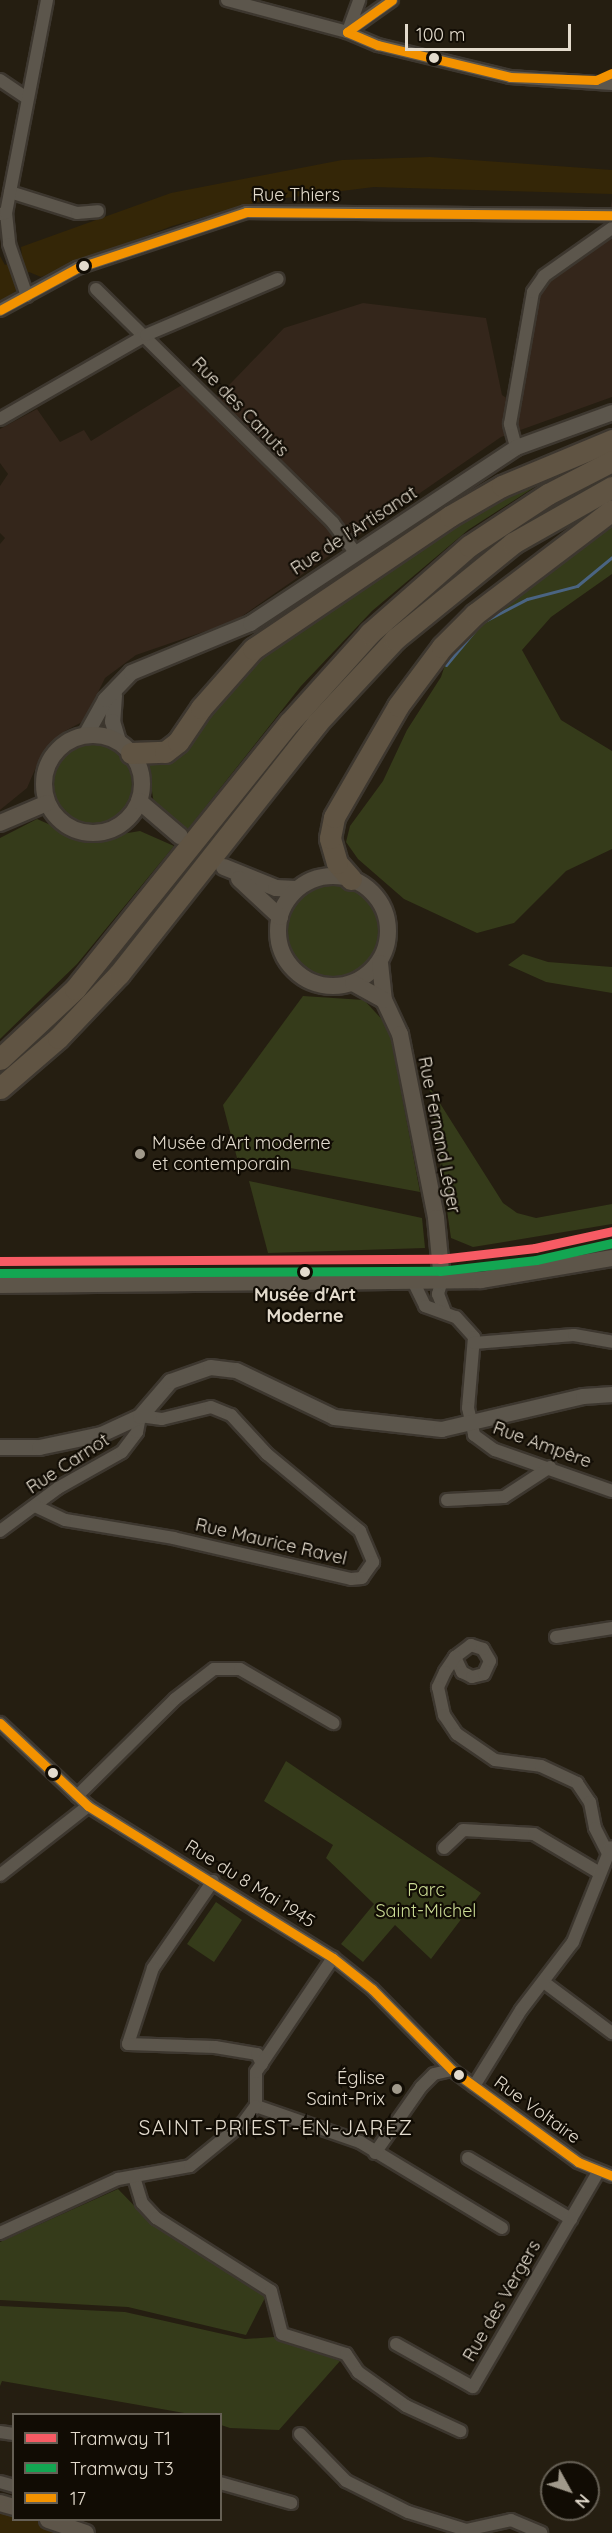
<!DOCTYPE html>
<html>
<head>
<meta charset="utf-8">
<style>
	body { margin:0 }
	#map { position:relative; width:612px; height:2533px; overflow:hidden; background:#251e11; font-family:Quicksand,sans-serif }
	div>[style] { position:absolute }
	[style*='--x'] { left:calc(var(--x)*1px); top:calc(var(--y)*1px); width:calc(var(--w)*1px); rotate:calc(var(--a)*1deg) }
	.commercial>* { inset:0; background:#34261b }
	.built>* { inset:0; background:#342607 }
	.green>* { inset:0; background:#353b1a }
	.round { border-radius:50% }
	.stream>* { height:3px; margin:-1.5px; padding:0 1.5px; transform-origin:1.5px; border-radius:1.5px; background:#4a6482 }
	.roads { filter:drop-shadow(2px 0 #3d372f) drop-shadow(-2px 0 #3d372f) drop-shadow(0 2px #3d372f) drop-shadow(0 -2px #3d372f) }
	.minor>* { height:12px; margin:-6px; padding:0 6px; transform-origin:6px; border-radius:6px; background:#5c564c }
	.tertiary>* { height:15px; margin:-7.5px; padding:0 7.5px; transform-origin:7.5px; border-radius:7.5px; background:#5c564c }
	.secondary>* { height:16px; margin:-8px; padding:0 8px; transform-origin:8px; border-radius:8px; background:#5d5549 }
	.secondary>.ring { margin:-8px; padding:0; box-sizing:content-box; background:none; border:16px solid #5d5549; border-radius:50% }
	.motorway>* { height:21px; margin:-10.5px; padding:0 10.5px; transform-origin:10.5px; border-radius:10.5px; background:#605443 }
	.bus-1>* { height:9px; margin:-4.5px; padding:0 4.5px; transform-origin:4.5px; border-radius:4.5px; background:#f39200 }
	.tram-1>* { height:9px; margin:-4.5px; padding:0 4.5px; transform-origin:4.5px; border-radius:4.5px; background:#f75b64 }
	.tram-2>* { height:9px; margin:-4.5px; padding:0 4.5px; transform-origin:4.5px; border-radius:4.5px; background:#13a652 }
	.dots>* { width:16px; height:16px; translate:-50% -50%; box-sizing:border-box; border:3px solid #110c04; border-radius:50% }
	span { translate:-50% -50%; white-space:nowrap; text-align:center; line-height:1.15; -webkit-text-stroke:4.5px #110c04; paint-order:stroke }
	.street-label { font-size:18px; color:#e3dbcd }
	.poi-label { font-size:18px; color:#e3dbcd }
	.left { translate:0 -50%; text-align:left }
	.right { translate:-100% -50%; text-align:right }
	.stop-label { font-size:18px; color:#e3dbcd; font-weight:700 }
	.park-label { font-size:18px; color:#c9d993 }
	.quarter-label { font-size:21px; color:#e3dbcd; letter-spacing:1.5px }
	.legend { position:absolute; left:12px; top:2413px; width:210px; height:108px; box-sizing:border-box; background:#110c04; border:2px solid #655f54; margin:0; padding:8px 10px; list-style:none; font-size:18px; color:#e3dbcd }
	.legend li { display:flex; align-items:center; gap:12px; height:30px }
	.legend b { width:30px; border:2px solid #655f54 }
	.north { position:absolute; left:540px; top:2461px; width:60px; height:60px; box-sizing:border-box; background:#110c04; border:2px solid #655f54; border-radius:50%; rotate:130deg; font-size:16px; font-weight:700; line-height:24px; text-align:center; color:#e3dbcd }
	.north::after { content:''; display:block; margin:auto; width:21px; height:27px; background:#a0998b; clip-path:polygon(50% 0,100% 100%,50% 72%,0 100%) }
	.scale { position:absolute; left:405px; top:24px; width:166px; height:27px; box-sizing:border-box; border:3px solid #e3dbcd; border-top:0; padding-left:8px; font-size:18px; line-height:21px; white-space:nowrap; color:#e3dbcd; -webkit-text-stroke:4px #110c04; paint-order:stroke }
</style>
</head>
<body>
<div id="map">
	<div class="commercial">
		<div style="clip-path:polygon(612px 199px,612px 397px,501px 437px,235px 621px,136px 655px,105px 678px,84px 721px,65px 731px,40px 758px,27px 788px,0 810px,0 544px,5px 538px,0 533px,0 486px,8px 474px,0 463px,0 429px,37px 409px,60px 442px,84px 430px,91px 441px,185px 383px,208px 407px,284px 328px,363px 303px,486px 318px,502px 395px,508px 399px,533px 277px,608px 221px)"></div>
	</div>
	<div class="built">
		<div style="clip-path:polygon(430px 157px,612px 170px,612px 194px,374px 187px,261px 201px,172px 226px,41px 277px,29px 272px,18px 279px,16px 291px,0 302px,0 256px,5px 265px,22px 257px,21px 247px,171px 193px,342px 160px)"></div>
		<div style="clip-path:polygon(0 2497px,13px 2502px,14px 2520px,54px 2520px,74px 2533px,0 2533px)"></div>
	</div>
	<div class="green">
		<div style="clip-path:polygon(558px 472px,468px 530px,372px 611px,301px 686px,188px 829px,154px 804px,147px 759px,249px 661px,483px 503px)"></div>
		<div style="clip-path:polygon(612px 523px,612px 574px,551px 617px,522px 650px,561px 720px,612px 751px,612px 849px,566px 871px,514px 923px,477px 933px,404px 899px,358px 859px,346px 842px,350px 826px,383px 781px,407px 730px,441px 677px,450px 650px,502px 601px)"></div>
		<div class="round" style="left:50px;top:743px;width:82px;height:82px"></div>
		<div style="clip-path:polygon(37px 819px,85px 840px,140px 831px,174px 846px,77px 964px,0 1039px,0 838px)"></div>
		<div class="round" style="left:283px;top:882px;width:100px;height:100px"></div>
		<div style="clip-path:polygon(523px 954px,548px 962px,612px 967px,612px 993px,546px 982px,508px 965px)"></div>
		<div style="clip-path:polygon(303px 996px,364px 1000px,389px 1027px,420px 1192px,237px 1158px,223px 1105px)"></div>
		<div style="clip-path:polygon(429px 1086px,503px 1203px,517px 1213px,536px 1218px,612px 1204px,612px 1224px,473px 1247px,451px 1238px)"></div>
		<div style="clip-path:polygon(249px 1181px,422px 1218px,425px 1248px,268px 1253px)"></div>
		<div style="clip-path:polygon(286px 1761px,481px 1893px,431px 1959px,395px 1925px,363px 1962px,341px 1944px,374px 1904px,326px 1858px,333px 1845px,264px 1801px)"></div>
		<div style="clip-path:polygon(216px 1902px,242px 1920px,214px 1962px,187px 1944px)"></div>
		<div style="clip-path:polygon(118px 2189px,151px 2223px,268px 2292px,246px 2335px,128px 2307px,0 2300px,0 2242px)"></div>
		<div style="clip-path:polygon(0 2306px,125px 2312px,245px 2339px,274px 2337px,340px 2361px,279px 2430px,230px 2428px,221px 2425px,220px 2414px,190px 2414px,2px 2381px,0 2386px)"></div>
	</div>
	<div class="stream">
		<div style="--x:446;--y:665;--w:55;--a:-50.2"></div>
		<div style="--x:481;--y:623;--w:52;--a:-27.6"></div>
		<div style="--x:527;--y:599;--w:52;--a:-14.6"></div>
		<div style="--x:577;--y:586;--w:45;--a:-39.6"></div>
	</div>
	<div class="roads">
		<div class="minor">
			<div style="--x:227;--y:0;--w:124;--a:14.9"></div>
			<div style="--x:347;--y:32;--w:34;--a:23"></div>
			<div style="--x:378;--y:45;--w:136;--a:13.6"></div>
			<div style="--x:510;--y:77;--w:102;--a:3.9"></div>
			<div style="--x:348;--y:31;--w:33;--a:-70"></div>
			<div style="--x:347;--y:32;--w:55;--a:-35.4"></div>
			<div style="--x:0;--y:80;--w:32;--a:34"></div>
			<div style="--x:10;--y:192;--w:70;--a:17.4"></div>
			<div style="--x:77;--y:213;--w:21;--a:-5"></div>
			<div style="--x:6;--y:213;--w:31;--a:84"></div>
			<div style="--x:9;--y:244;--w:55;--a:70.9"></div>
			<div style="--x:0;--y:214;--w:6;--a:-9"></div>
			<div style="--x:6;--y:213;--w:217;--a:-79.1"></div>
			<div style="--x:96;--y:289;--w:333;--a:44.6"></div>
			<div style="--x:333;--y:523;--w:38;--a:53"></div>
			<div style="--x:0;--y:310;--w:88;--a:-28.6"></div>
			<div style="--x:77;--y:268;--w:178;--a:-18.3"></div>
			<div style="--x:246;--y:212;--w:366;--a:0.5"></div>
			<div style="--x:0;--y:419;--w:168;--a:-29.9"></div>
			<div style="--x:146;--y:335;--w:143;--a:-23"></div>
			<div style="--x:516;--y:447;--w:24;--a:-105"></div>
			<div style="--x:510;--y:424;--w:134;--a:-80.1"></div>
			<div style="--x:533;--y:292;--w:19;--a:-55"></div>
			<div style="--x:544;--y:276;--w:83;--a:-35.2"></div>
			<div style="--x:442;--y:1280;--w:15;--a:106"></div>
			<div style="--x:438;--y:1294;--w:19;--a:69"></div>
			<div style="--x:413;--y:1281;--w:28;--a:64"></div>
			<div style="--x:425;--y:1306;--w:33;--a:20"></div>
			<div style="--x:456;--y:1317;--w:27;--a:48"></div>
			<div style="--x:474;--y:1337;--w:71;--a:94.8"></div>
			<div style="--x:468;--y:1408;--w:28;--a:77"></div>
			<div style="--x:474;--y:1435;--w:26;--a:36"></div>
			<div style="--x:495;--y:1450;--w:124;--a:19.3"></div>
			<div style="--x:474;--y:1343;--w:100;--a:-4.6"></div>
			<div style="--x:574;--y:1335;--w:39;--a:10"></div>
			<div style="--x:447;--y:1500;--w:57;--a:-3"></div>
			<div style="--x:504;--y:1497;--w:55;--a:-33.1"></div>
			<div style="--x:0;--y:1531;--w:72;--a:-36.6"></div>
			<div style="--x:58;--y:1488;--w:73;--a:-29.4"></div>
			<div style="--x:122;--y:1452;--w:25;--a:-53"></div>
			<div style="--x:137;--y:1432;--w:16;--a:-79"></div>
			<div style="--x:140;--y:1416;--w:22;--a:8"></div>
			<div style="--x:162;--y:1419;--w:50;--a:-13.8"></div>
			<div style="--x:211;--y:1407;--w:22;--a:22"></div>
			<div style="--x:231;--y:1415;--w:53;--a:47.3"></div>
			<div style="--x:267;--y:1454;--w:121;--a:39.6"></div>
			<div style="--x:360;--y:1531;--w:34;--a:67"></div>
			<div style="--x:373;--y:1562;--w:19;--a:125"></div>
			<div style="--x:362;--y:1578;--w:11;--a:175"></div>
			<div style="--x:351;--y:1579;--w:182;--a:-167"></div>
			<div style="--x:174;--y:1538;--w:110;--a:-170.6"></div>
			<div style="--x:65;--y:1520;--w:33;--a:-155"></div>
			<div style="--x:556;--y:1637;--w:57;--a:-9.1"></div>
			<div style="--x:455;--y:1657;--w:17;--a:65"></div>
			<div style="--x:462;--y:1672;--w:11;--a:27"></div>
			<div style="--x:472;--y:1677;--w:12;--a:-14"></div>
			<div style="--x:484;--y:1674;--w:14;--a:-65"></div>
			<div style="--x:490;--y:1661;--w:14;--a:-120"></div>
			<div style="--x:483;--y:1649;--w:13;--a:-162"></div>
			<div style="--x:471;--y:1645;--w:20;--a:143"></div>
			<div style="--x:455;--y:1657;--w:18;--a:124"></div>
			<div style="--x:445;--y:1672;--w:17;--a:115"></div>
			<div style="--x:438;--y:1687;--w:29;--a:78"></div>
			<div style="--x:444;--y:1715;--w:23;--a:56"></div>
			<div style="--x:457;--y:1734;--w:46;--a:34.4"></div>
			<div style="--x:495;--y:1760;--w:46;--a:7.4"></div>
			<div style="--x:541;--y:1766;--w:40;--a:25"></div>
			<div style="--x:577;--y:1783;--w:23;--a:56"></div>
			<div style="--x:590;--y:1802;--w:26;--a:79"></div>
			<div style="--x:595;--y:1828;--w:27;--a:63"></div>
			<div style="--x:0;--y:1723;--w:121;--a:43.3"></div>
			<div style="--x:88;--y:1806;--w:288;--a:31.8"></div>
			<div style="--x:333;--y:1958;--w:50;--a:38.5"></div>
			<div style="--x:372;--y:1989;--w:114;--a:45.4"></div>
			<div style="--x:452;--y:2070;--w:156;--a:36.1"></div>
			<div style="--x:578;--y:2162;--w:37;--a:22"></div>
			<div style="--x:77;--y:1796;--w:138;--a:-44.7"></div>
			<div style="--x:175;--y:1699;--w:49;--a:-37.6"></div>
			<div style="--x:214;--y:1669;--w:26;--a:0"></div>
			<div style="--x:240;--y:1669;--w:108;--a:30.1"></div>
			<div style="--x:444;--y:1848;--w:26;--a:-43"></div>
			<div style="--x:463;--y:1830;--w:71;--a:3.2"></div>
			<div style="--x:534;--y:1834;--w:74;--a:30.7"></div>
			<div style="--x:0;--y:1875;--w:112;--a:-38.1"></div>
			<div style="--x:213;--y:1881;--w:106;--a:124.6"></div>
			<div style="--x:153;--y:1968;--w:80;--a:108.2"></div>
			<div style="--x:128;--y:2044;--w:87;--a:2"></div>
			<div style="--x:215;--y:2047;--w:43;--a:9.5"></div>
			<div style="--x:257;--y:2054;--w:11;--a:63"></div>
			<div style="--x:545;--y:1983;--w:84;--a:36.7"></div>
			<div style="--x:474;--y:2086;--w:89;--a:-58.3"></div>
			<div style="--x:521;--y:2010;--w:86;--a:-52.6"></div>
			<div style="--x:573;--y:1942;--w:102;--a:-68.2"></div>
			<div style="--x:256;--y:2106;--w:110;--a:19.1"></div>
			<div style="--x:360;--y:2142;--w:166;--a:31.2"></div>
			<div style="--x:256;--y:2106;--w:34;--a:-90"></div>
			<div style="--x:256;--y:2072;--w:138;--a:-56"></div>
			<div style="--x:375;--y:2153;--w:80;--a:-55.1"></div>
			<div style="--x:421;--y:2087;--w:18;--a:-45"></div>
			<div style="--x:434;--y:2074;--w:18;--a:-13"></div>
			<div style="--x:468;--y:2158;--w:120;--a:30.6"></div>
			<div style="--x:134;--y:2177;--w:27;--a:73"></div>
			<div style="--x:142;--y:2203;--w:21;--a:47"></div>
			<div style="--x:156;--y:2218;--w:136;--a:32.4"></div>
			<div style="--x:271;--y:2291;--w:44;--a:75.7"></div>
			<div style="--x:282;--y:2334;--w:67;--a:17.4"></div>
			<div style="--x:346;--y:2354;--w:22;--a:56"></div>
			<div style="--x:358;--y:2372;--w:59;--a:35.3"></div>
			<div style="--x:406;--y:2406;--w:60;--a:24.8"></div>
			<div style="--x:0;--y:2233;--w:130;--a:-24.6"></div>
			<div style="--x:118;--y:2179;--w:73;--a:-10.2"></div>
			<div style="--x:190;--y:2166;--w:68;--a:-39.1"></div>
			<div style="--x:243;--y:2123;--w:21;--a:-53"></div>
			<div style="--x:396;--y:2344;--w:88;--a:29.2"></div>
			<div style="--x:473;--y:2387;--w:246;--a:-59.8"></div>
			<div style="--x:0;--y:2432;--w:14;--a:8"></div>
			<div style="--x:300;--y:2434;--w:66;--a:45.6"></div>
			<div style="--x:346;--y:2481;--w:69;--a:26.6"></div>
			<div style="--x:408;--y:2512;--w:61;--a:17.2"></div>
			<div style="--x:466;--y:2530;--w:46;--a:-12.5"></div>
			<div style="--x:511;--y:2520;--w:33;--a:23"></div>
			<div style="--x:0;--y:2482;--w:15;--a:16"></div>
			<div style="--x:220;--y:2483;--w:74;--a:15.7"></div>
		</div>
		<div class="tertiary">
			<div style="--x:114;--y:695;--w:26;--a:94"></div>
			<div style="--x:112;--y:721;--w:21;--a:73"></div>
			<div style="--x:85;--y:735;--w:41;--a:-60.9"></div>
			<div style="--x:105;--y:699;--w:37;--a:-46"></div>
			<div style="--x:131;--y:672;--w:129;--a:-22.4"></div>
			<div style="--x:250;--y:623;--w:319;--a:-33.5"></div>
			<div style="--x:516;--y:447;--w:102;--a:-20"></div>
			<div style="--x:0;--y:1447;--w:39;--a:0"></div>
			<div style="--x:39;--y:1447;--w:63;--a:-11.8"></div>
			<div style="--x:101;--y:1434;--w:43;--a:-24.8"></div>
			<div style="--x:140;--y:1416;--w:46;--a:-49.4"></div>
			<div style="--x:170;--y:1381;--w:42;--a:-19.3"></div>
			<div style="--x:210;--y:1367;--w:26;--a:7"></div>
			<div style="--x:236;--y:1370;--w:109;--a:25.6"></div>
			<div style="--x:334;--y:1417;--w:108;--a:6.4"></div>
			<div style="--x:441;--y:1429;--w:146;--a:-13.1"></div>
			<div style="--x:583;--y:1396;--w:29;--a:-4"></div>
		</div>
		<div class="secondary">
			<div class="ring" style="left:44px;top:735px;width:82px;height:82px"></div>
			<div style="--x:139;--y:801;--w:54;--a:40.5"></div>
			<div style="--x:0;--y:823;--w:51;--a:-23.1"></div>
			<div style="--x:224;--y:867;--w:56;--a:22"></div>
			<div style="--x:276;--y:888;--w:20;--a:3"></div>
			<div class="ring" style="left:278px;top:876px;width:94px;height:94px"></div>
			<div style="--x:239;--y:879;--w:56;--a:42.8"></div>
			<div style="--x:380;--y:963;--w:37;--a:84"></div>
			<div style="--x:384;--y:1000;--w:38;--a:65"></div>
			<div style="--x:400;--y:1034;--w:187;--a:78.9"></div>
			<div style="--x:436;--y:1218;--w:62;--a:84.5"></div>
			<div style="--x:353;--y:983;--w:35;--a:29"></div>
			<div style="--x:0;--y:1285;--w:481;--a:-0.6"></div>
			<div style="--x:481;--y:1280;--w:133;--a:-9.5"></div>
			<div style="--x:0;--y:2503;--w:15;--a:16"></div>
			<div style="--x:48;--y:2520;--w:40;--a:18.9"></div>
		</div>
		<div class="motorway">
			<div style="--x:131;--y:753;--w:34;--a:-2"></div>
			<div style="--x:165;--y:752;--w:16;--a:-38"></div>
			<div style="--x:178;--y:742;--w:41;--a:-55.9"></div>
			<div style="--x:201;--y:708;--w:79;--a:-48.6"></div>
			<div style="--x:253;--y:649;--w:238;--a:-34"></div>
			<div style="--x:450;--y:516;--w:60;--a:-30"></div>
			<div style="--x:502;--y:486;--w:119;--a:-22.7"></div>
			<div style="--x:351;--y:879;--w:21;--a:-131"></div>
			<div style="--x:337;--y:863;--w:26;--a:-106"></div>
			<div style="--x:330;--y:838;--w:21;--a:-79"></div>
			<div style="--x:334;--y:817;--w:128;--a:-60"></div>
			<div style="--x:398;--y:706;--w:74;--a:-53.3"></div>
			<div style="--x:442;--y:647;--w:47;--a:-45"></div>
			<div style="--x:475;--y:614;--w:172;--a:-37.2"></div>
			<div style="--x:0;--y:1059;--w:103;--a:-43"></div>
			<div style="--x:75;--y:989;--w:343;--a:-51.2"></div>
			<div style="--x:290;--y:722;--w:120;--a:-48"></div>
			<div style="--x:370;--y:633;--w:132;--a:-41.3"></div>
			<div style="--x:469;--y:546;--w:95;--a:-33.4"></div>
			<div style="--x:548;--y:494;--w:72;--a:-27.3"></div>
			<div style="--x:0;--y:1088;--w:77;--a:-40.8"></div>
			<div style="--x:58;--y:1038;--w:88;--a:-46.4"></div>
			<div style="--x:119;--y:974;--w:320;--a:-51.7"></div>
			<div style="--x:317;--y:723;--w:115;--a:-47.1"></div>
			<div style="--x:395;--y:639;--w:152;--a:-39.1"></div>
			<div style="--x:513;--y:543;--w:114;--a:-29.5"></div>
		</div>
	</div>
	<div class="bus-1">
		<div style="--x:347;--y:32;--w:34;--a:23"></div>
		<div style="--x:378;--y:45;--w:136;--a:13.6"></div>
		<div style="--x:510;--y:77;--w:86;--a:2"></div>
		<div style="--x:596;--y:80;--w:17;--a:-24"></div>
		<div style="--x:347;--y:32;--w:55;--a:-35.4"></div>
		<div style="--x:0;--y:310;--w:88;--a:-28.6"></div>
		<div style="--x:77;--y:268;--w:178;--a:-18.3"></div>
		<div style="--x:246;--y:212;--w:366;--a:0.5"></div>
		<div style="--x:0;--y:1723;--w:121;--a:43.3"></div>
		<div style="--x:88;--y:1806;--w:288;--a:31.8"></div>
		<div style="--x:333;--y:1958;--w:50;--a:38.5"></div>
		<div style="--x:372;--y:1989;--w:114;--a:45.4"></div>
		<div style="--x:452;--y:2070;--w:156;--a:36.1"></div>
		<div style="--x:578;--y:2162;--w:37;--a:22"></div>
	</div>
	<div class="tram-1">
		<div style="--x:0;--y:1261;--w:440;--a:-0.3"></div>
		<div style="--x:440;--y:1259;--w:96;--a:-6.6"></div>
		<div style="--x:535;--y:1248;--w:79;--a:-12.4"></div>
	</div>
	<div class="tram-2">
		<div style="--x:0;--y:1273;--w:440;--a:-0.3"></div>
		<div style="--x:440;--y:1271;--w:97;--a:-6.5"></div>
		<div style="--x:536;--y:1260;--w:78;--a:-12.6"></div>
	</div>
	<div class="dots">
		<div style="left:434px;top:58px;background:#e3dbcd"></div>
		<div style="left:84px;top:266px;background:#e3dbcd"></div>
		<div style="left:140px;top:1154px;background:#a0998b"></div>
		<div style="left:305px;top:1272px;background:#e3dbcd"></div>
		<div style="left:53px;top:1773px;background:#e3dbcd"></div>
		<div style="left:459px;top:2075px;background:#e3dbcd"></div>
		<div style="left:397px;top:2089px;background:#a0998b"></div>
	</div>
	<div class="street-label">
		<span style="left:296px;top:195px">Rue Thiers</span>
		<span style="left:240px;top:407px;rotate:46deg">Rue des Canuts</span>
		<span style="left:354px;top:531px;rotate:-33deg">Rue de l'Artisanat</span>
		<span style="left:439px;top:1135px;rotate:79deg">Rue Fernand Léger</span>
		<span style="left:542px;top:1445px;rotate:20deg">Rue Ampère</span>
		<span style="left:68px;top:1464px;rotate:-33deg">Rue Carnot</span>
		<span style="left:271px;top:1542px;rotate:13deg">Rue Maurice Ravel</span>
		<span style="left:250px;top:1884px;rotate:32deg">Rue du 8 Mai 1945</span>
		<span style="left:537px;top:2110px;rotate:36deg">Rue Voltaire</span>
		<span style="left:502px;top:2301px;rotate:-60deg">Rue des Vergers</span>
	</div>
	<div class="poi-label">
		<span class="left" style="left:152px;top:1154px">Musée d'Art moderne<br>et contemporain</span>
		<span class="right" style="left:385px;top:2089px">Église<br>Saint-Prix</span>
	</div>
	<div class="stop-label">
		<span style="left:305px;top:1306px">Musée d'Art<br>Moderne</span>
	</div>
	<div class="park-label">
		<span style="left:426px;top:1901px">Parc<br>Saint-Michel</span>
	</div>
	<div class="quarter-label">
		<span style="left:276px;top:2127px">SAINT-PRIEST-EN-JAREZ</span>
	</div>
	<ul class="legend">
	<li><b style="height:8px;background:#f75b64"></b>Tramway T1</li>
	<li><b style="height:8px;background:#13a652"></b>Tramway T3</li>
	<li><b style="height:8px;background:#f39200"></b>17</li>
	</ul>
	<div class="north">N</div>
	<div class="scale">100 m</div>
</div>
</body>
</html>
